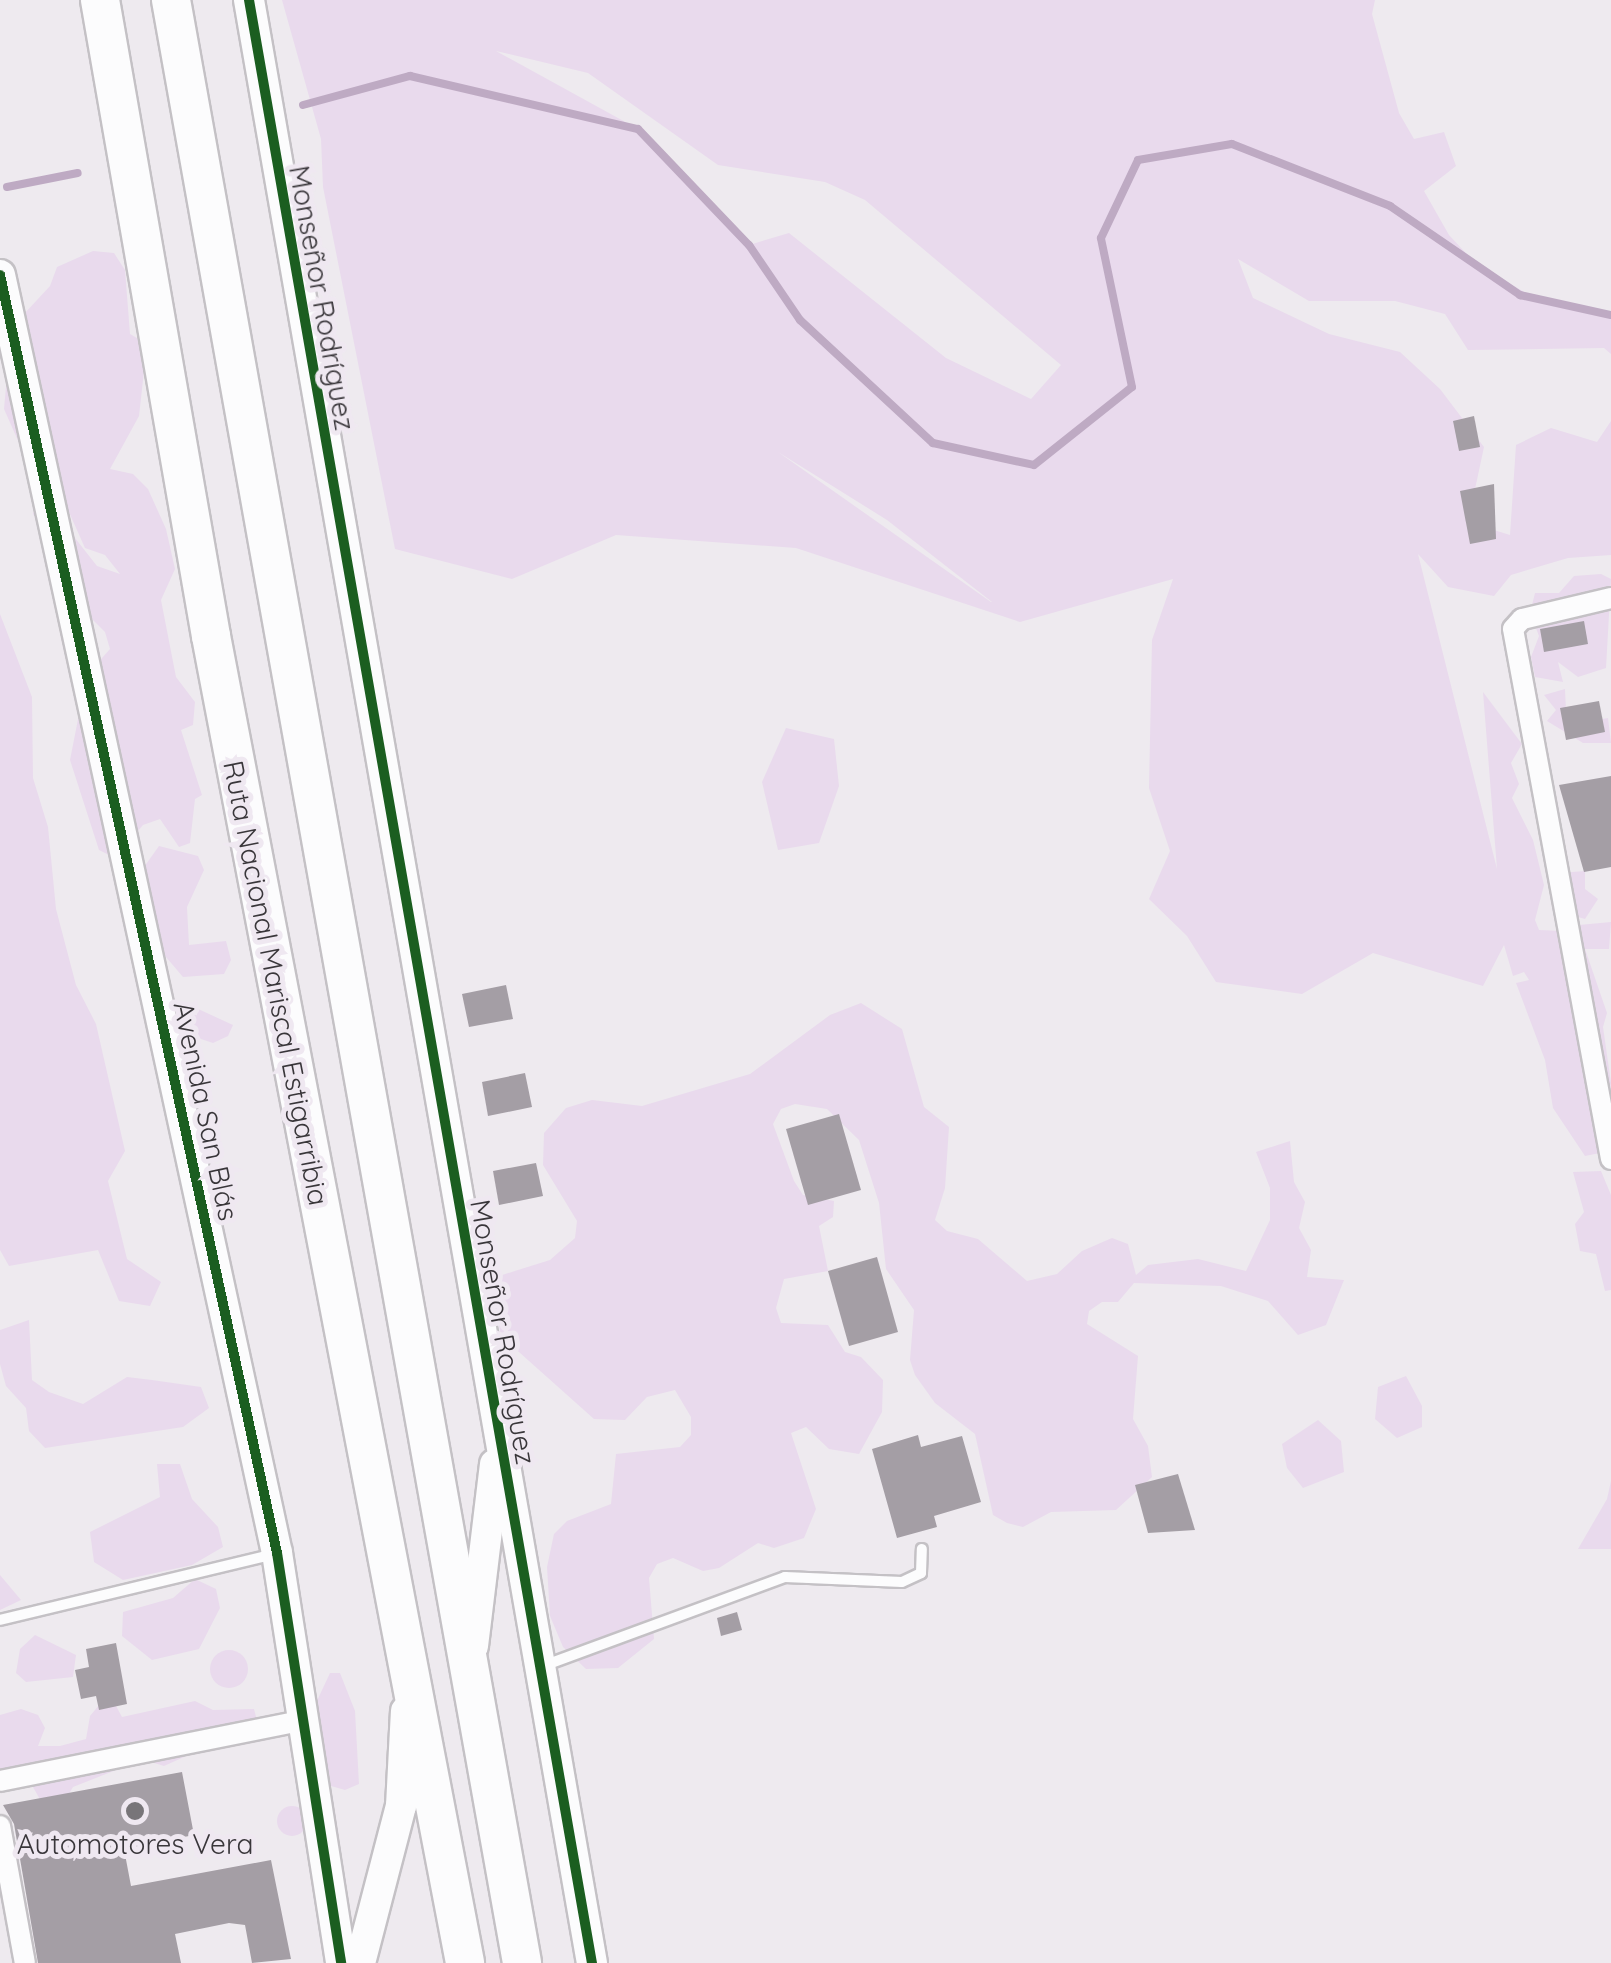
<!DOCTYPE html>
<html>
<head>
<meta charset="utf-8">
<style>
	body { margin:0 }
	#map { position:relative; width:1611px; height:1963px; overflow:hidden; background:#eeeaef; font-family:Quicksand,sans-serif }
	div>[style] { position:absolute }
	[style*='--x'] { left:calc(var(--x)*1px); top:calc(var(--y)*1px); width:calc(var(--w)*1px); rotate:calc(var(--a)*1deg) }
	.green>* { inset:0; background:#e9daed }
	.round { border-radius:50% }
	.stream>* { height:8px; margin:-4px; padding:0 4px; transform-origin:4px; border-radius:4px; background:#beaac3 }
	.building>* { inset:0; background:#a49ea5 }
	.roads { filter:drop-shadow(2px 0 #c4c1c5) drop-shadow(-2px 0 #c4c1c5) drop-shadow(0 2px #c4c1c5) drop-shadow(0 -2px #c4c1c5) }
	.lane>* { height:10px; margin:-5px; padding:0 5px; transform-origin:5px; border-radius:5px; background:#fcfcfd }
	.street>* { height:20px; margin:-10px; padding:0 10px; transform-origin:10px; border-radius:10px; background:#fcfcfd }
	.secondary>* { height:30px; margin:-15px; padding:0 15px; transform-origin:15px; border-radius:15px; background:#fcfcfd }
	.highway>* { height:38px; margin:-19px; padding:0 19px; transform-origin:19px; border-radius:19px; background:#fcfcfd }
	.cycleway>* { height:10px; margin:-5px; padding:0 5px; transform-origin:5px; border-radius:5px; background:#1b5e20 }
	.dots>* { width:28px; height:28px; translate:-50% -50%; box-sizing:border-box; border:5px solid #efe8f1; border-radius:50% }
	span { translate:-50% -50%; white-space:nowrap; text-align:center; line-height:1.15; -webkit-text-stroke:10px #efe8f1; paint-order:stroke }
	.street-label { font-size:28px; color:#39363a }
	.poi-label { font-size:28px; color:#39363a }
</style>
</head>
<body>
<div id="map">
	<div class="green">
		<div style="clip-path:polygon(evenodd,282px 0,1375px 0,1372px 14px,1399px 113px,1414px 139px,1444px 132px,1456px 166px,1424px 191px,1449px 235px,1476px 264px,1533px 297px,1611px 315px,1611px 354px,1604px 348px,1468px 350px,1445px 314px,1395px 301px,1309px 301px,1238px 259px,1253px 298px,1329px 334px,1400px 352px,1440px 389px,1484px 447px,1468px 522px,1510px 535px,1516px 445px,1551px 428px,1597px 442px,1611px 421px,1611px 555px,1568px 558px,1511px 575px,1494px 596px,1448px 587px,1418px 554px,1497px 869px,1483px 692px,1522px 744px,1511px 763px,1519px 784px,1512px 798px,1533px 840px,1544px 885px,1535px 920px,1539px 930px,1562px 931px,1580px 943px,1579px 925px,1611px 922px,1609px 949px,1585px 949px,1607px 1013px,1603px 1027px,1611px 1083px,1600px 1153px,1585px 1156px,1553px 1108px,1545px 1060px,1516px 983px,1529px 980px,1524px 972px,1513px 976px,1504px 945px,1483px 986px,1373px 953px,1302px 994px,1216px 982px,1187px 936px,1149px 899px,1170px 851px,1149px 788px,1152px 640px,1173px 579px,1020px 622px,796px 548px,616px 535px,512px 579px,395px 549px,323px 187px,321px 139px,282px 0,496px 51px,588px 73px,718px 165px,825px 182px,865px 200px,1061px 365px,1031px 399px,946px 358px,789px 233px,749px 245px,638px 129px,496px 51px,282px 0,778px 452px,887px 520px,992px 602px,991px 602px,778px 452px)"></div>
		<div style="clip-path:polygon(93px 251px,114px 253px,125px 270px,130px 334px,147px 344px,139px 416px,110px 469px,133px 474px,148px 489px,166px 529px,175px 569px,161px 600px,176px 677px,195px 702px,193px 725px,181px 730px,202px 795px,195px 799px,190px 843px,179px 847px,160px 819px,143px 825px,115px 858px,99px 850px,70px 760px,81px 704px,78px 685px,110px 649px,105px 632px,85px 612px,75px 575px,33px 514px,38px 501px,58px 498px,75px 538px,97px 566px,120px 574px,105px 555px,85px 548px,60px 492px,35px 479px,4px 409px,8px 365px,26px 356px,24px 314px,50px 286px,57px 267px)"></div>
		<div style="clip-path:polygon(1601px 574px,1611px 579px,1606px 668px,1578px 677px,1558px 662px,1563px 682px,1535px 677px,1531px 657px,1539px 636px,1530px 613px,1535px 593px,1559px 593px,1574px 576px)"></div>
		<div style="clip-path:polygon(0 614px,32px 697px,33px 778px,48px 827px,56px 909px,76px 985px,96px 1024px,125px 1151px,108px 1181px,127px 1259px,161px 1282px,150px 1306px,119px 1301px,98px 1250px,9px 1266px,0 1250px)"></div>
		<div style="clip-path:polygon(1565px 689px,1566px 711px,1586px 722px,1608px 718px,1611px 743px,1583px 743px,1547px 721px,1556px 710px,1544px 695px)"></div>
		<div style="clip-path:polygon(786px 728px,834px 739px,839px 786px,819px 843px,778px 850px,762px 782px)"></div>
		<div style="clip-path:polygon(159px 846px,198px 856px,204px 870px,187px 907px,189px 945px,226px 941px,231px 960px,224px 974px,183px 977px,160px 950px,144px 867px)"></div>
		<div style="clip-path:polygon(1585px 871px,1585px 889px,1598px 899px,1585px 919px,1571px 915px,1559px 873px)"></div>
		<div style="clip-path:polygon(861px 1003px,902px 1029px,924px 1107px,949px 1127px,945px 1188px,935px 1220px,947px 1231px,978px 1239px,1027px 1281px,1057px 1274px,1082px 1251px,1112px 1238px,1128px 1244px,1136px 1275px,1148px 1265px,1198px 1259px,1246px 1271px,1270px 1220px,1270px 1188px,1256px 1152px,1290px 1141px,1294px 1182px,1305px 1202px,1299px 1228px,1311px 1250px,1307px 1277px,1344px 1280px,1326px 1325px,1298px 1335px,1268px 1301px,1221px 1286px,1134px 1283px,1118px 1302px,1102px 1302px,1089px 1311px,1087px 1324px,1138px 1356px,1133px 1419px,1148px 1446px,1152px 1477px,1116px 1510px,1051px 1512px,1023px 1527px,1007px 1523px,993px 1515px,975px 1434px,935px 1403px,915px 1375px,910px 1360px,914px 1310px,886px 1269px,879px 1203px,859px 1140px,827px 1109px,795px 1104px,781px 1109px,773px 1124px,794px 1181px,803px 1195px,834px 1201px,833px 1217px,819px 1226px,828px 1271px,784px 1279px,776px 1308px,781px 1323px,828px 1325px,845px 1352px,861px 1357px,883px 1380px,882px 1412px,859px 1454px,829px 1449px,806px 1427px,791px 1433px,816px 1509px,804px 1538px,774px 1548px,758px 1543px,719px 1568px,703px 1571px,673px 1558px,657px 1564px,649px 1578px,654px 1639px,618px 1668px,586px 1669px,563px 1647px,550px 1616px,547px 1567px,554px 1534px,567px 1521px,611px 1504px,616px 1454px,680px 1447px,691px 1435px,691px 1417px,675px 1390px,647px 1397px,625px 1420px,594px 1419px,501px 1336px,492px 1287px,502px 1275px,550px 1260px,575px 1238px,577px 1221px,543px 1165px,544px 1133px,566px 1108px,592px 1100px,642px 1106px,750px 1074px,830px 1015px)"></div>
		<div style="clip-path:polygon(196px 1008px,233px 1025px,228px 1036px,213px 1043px,195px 1037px,188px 1028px)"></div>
		<div style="clip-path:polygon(1601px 1171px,1611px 1195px,1611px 1290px,1605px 1291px,1596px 1254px,1580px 1251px,1575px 1224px,1584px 1212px,1573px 1172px)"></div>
		<div style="clip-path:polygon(29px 1320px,32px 1380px,49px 1392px,83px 1404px,127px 1377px,152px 1380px,201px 1387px,209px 1408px,183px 1427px,45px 1448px,29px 1431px,26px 1408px,6px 1386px,0 1364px,0 1330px)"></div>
		<div style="clip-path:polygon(1406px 1376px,1422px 1406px,1422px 1427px,1397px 1438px,1375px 1419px,1378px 1387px)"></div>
		<div style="clip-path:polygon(1318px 1420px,1341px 1441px,1344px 1472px,1303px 1488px,1287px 1468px,1282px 1444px)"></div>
		<div style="clip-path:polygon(157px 1464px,180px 1464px,192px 1499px,218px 1527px,223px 1547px,192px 1565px,123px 1580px,94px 1562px,90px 1532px,160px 1497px)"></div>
		<div style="clip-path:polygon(1611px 1481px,1611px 1549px,1578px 1549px,1607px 1499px)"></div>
		<div style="clip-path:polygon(0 1575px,21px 1600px,0 1610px)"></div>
		<div style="clip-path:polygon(195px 1579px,216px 1589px,220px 1608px,199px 1649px,152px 1660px,122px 1636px,123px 1612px,173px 1598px)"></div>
		<div style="clip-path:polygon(35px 1635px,76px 1655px,73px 1677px,26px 1682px,16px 1673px,20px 1649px)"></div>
		<div class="round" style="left:210px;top:1650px;width:38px;height:38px"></div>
		<div style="clip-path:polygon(330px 1673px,340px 1673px,355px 1711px,359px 1784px,345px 1790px,331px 1786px,315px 1705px)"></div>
		<div style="clip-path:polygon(109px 1693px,122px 1717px,195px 1701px,213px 1710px,254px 1709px,261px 1736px,204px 1748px,164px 1766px,119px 1752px,116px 1770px,73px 1787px,64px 1802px,42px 1803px,33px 1787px,19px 1784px,0 1791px,0 1715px,21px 1709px,38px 1715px,45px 1728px,38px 1746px,60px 1746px,86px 1739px,90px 1716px)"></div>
		<div class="round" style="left:277px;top:1806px;width:30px;height:30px"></div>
	</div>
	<div class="stream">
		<div style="--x:303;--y:105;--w:111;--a:-15.2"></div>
		<div style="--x:410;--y:76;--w:234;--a:13.1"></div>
		<div style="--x:638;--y:129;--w:161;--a:46.3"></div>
		<div style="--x:749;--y:245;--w:91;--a:55.8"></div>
		<div style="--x:800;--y:320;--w:181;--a:42.8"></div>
		<div style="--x:933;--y:443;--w:103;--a:12.3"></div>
		<div style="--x:1034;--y:465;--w:125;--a:-38.5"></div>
		<div style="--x:1132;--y:387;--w:152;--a:-101.8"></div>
		<div style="--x:1101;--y:238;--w:86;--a:-64.6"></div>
		<div style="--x:1138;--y:160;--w:95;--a:-9.7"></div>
		<div style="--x:1232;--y:144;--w:170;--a:21.4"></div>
		<div style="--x:1390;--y:206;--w:158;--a:34.4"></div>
		<div style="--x:1520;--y:295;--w:93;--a:12.4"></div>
		<div style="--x:7;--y:187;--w:72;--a:-11.2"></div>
	</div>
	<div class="building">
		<div style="clip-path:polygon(1474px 416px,1480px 447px,1459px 451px,1453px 421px)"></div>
		<div style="clip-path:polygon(1494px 484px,1496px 539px,1470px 544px,1460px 491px)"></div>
		<div style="clip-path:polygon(1584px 621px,1588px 644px,1544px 652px,1540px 629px)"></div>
		<div style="clip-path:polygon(1599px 701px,1605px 732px,1566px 740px,1560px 708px)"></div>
		<div style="clip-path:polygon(1611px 776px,1611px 867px,1584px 872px,1559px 785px)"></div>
		<div style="clip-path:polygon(506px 985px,513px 1019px,469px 1027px,462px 994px)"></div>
		<div style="clip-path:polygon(525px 1073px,532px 1107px,488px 1116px,482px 1082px)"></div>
		<div style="clip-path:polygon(839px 1114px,861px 1190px,808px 1205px,786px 1129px)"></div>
		<div style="clip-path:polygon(536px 1163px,543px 1196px,499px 1205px,493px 1171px)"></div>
		<div style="clip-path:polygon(877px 1257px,898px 1332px,849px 1346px,828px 1271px)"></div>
		<div style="clip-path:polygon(918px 1435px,921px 1447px,962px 1436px,981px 1502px,934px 1516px,937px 1527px,897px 1538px,872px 1449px)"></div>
		<div style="clip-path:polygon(1178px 1474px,1195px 1530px,1148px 1533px,1135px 1485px)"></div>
		<div style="clip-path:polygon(737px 1612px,742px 1630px,721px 1636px,717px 1618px)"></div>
		<div style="clip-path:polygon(116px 1643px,127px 1704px,99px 1710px,96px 1696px,81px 1699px,75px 1670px,89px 1667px,86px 1649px)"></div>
		<div style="clip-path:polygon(182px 1772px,194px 1835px,124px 1849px,131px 1886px,271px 1860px,291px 1959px,252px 1963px,245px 1925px,229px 1923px,175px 1934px,181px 1963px,38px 1963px,14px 1824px,3px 1805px)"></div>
	</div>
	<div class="roads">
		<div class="lane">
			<div style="--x:0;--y:1620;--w:279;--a:-13.5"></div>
			<div style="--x:543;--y:1666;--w:258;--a:-20.2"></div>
			<div style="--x:785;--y:1577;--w:117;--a:2.4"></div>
			<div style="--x:902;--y:1582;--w:21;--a:-25"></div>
			<div style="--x:921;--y:1573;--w:24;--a:-88"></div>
		</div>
		<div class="street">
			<div style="--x:1611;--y:598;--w:91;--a:166.7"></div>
			<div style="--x:1522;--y:619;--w:13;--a:132"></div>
			<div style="--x:1513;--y:629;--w:539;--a:79.52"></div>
			<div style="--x:0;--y:1781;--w:310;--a:-11.3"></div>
			<div style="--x:0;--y:1826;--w:139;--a:79.7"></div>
		</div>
		<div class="secondary">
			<div style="--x:249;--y:0;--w:1993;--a:80.09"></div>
			<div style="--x:0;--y:275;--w:1308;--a:77.77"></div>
			<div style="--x:277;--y:1553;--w:415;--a:81.1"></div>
			<div style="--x:473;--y:1646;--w:183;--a:-83.1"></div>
			<div style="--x:360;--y:1963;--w:162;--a:-75.4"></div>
			<div style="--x:401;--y:1806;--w:95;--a:-87"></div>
		</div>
		<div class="highway">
			<div style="--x:100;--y:0;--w:646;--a:80.1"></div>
			<div style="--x:211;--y:636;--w:1351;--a:79.16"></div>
			<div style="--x:171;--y:0;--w:1994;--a:79.86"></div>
		</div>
	</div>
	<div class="cycleway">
		<div style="--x:249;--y:0;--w:1993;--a:80.09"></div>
		<div style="--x:0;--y:275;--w:1308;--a:77.77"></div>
		<div style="--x:277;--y:1553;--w:415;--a:81.1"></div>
	</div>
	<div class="dots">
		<div style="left:135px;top:1811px;background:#787579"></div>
	</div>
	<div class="street-label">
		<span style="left:322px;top:298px;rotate:80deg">Monseñor Rodríguez</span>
		<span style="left:276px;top:983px;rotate:79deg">Ruta Nacional Mariscal Estigarribia</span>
		<span style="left:206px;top:1111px;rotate:78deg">Avenida San Blás</span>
		<span style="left:503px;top:1332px;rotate:80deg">Monseñor Rodríguez</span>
	</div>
	<div class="poi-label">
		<span style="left:135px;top:1844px">Automotores Vera</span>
	</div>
</div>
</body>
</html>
